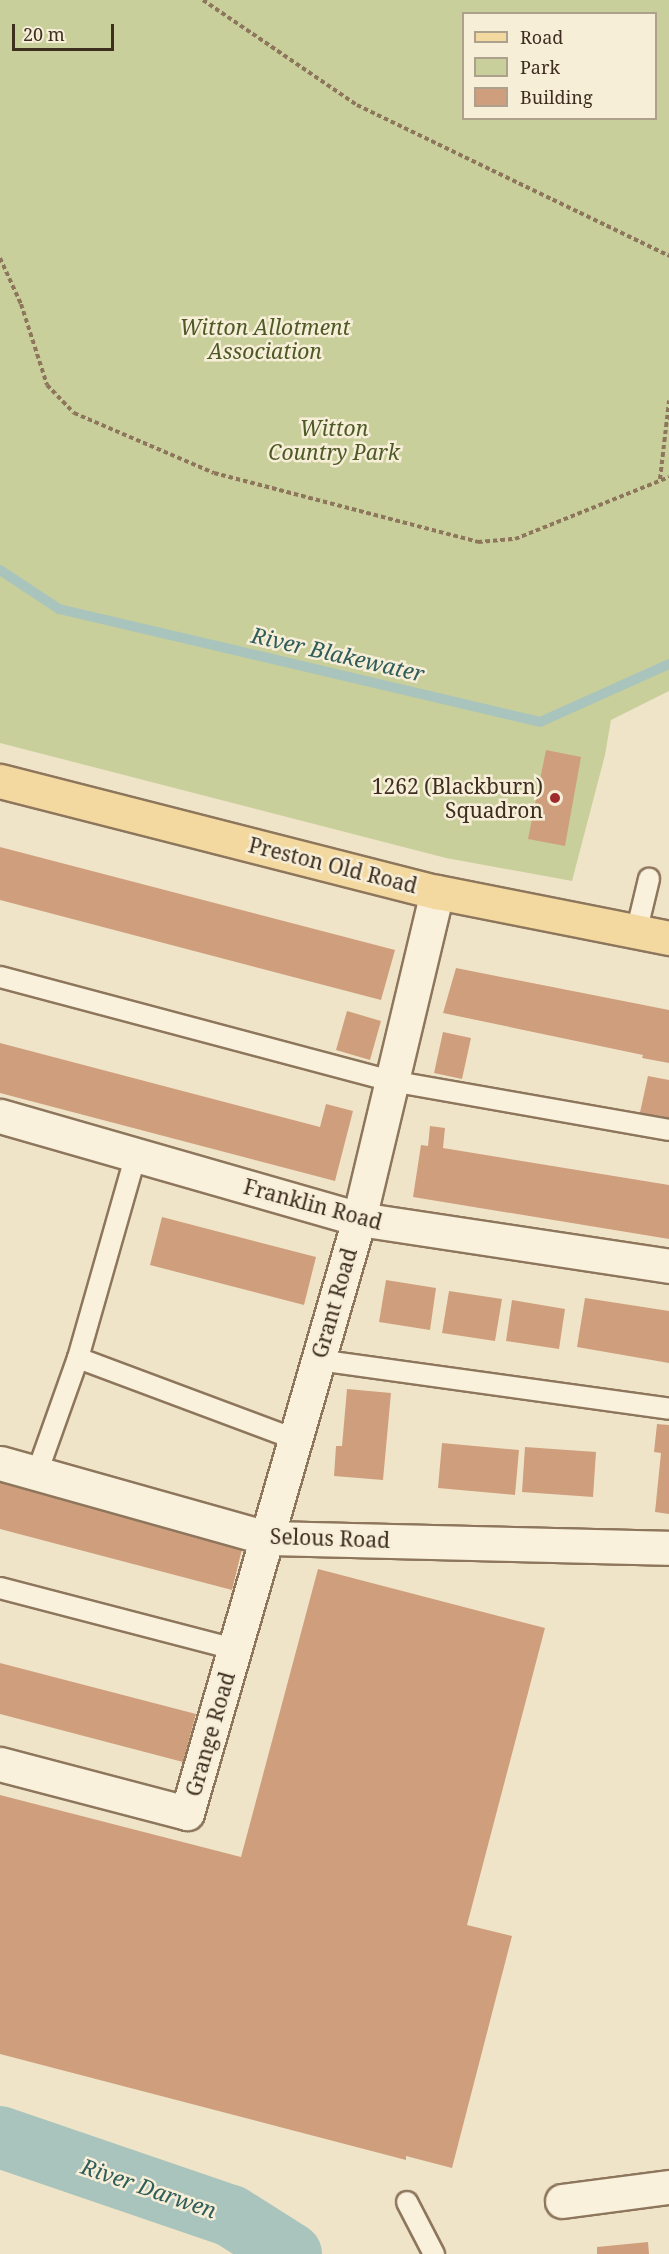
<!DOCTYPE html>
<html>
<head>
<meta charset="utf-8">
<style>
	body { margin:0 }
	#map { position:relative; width:669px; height:2254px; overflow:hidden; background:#f0e4c8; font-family:"Noto Serif",serif }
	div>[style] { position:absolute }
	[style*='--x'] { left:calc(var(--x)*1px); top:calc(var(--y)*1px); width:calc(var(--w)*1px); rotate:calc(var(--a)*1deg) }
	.green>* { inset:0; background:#c9cf9b }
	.stream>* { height:10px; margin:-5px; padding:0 5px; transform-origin:5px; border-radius:5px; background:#a9c4bc }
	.river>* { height:62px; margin:-31px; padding:0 31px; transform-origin:31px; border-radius:31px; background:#a9c4bc }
	.building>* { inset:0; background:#cf9f7d }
	.path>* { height:4px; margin-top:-2px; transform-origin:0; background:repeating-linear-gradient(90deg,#8d765c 0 4.5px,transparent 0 7.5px) }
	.roads { filter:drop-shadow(2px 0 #8d765c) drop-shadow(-2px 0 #8d765c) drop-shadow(0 2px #8d765c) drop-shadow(0 -2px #8d765c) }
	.lane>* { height:20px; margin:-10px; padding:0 10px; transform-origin:10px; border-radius:10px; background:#faf1dc }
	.street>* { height:33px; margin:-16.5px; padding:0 16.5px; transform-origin:16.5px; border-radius:16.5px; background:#faf1dc }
	.primary>* { height:33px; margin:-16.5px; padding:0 16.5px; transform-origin:16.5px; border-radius:16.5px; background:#f3d9a0 }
	.dots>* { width:16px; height:16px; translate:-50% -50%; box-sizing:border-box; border:3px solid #f7eed8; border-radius:50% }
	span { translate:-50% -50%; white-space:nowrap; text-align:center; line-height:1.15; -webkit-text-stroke:5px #f7eed8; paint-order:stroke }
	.park-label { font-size:21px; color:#4d5a26; font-style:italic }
	.poi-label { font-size:21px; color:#3d2e20 }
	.right { translate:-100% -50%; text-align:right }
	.street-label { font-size:21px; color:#3d2e20 }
	.water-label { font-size:22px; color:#2f5d5a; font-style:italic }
	.legend { position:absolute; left:462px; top:12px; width:195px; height:108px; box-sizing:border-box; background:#f7eed8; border:2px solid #ada18e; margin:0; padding:8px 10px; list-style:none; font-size:18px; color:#3d2e20 }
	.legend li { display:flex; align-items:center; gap:12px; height:30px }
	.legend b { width:30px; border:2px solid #ada18e }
	.scale { position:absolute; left:12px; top:24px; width:102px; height:27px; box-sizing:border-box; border:3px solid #3d2e20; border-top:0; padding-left:8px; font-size:18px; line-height:21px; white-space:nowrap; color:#3d2e20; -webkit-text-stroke:4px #f7eed8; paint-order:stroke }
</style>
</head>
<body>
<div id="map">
	<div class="green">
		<div style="clip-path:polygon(evenodd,0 0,669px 0,669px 691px,611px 720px,605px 755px,572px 881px,446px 858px,0 743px,0 0,464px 14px,656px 14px,656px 118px,464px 118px,464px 14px)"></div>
	</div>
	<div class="stream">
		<div style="--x:0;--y:570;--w:71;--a:33.5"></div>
		<div style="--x:59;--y:609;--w:494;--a:13.2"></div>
		<div style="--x:540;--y:722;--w:141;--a:-24.2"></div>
	</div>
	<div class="river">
		<div style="--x:0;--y:2137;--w:244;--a:18.9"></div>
		<div style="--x:231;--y:2216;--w:71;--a:32.3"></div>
	</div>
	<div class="building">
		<div style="clip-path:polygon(546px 750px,581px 757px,565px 846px,528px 839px)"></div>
		<div style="clip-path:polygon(0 847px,395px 950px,381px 1000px,0 900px)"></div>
		<div style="clip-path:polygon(456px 968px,669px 1010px,669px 1063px,642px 1058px,643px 1055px,443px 1013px)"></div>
		<div style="clip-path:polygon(347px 1011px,381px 1021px,370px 1060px,336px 1050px)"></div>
		<div style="clip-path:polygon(443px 1032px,471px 1038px,462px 1079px,434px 1073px)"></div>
		<div style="clip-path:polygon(0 1043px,320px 1127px,326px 1104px,353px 1111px,335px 1181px,0 1093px)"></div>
		<div style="clip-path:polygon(648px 1076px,669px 1080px,669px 1123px,639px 1117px)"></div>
		<div style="clip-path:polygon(430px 1126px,445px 1128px,443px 1148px,669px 1185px,669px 1239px,413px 1197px,421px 1145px,428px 1146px)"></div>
		<div style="clip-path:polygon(162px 1217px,316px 1257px,304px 1305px,150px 1265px)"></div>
		<div style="clip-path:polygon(386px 1280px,436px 1288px,430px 1330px,379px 1322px)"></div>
		<div style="clip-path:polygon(449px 1291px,502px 1299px,495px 1341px,442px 1333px)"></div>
		<div style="clip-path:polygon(585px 1298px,669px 1311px,669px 1363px,577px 1347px)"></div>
		<div style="clip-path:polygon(512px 1300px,565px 1309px,559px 1349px,506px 1341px)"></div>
		<div style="clip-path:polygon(347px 1389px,391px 1393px,383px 1480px,334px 1476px,336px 1446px,342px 1446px)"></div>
		<div style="clip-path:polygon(657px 1424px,669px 1425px,669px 1514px,655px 1512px,661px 1453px,654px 1452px)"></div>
		<div style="clip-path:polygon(442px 1443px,519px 1450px,515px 1495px,438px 1488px)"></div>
		<div style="clip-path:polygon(525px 1447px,596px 1452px,593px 1497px,522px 1492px)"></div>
		<div style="clip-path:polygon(0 1478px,244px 1541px,232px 1590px,0 1529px)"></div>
		<div style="clip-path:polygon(318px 1569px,545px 1628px,467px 1925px,512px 1936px,452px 2168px,406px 2156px,406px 2160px,0 2054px,0 1795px,241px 1857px)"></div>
		<div style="clip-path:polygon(0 1663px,196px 1714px,183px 1762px,0 1714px)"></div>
		<div style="clip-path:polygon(648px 2242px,649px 2254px,597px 2254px,597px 2247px)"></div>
	</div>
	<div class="path">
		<div style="--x:203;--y:0;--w:186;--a:34.3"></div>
		<div style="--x:357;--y:105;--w:347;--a:25.8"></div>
		<div style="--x:0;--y:258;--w:51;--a:65.5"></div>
		<div style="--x:21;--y:304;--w:85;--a:72.2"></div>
		<div style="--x:47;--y:385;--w:39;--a:46"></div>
		<div style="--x:74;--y:413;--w:152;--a:23.2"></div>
		<div style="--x:214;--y:473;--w:273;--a:14.6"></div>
		<div style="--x:478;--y:542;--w:37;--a:-5"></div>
		<div style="--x:515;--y:539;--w:166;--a:-21.9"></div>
		<div style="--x:660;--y:479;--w:79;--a:-83.4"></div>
	</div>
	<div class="roads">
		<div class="lane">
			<div style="--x:636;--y:933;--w:56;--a:-76.5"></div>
			<div style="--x:0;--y:977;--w:405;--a:14.9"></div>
			<div style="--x:391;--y:1081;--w:282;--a:10"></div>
			<div style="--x:78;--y:1358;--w:211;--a:-74.1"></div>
			<div style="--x:318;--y:1360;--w:354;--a:7.9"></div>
			<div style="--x:37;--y:1473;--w:122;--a:-70.4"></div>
			<div style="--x:78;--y:1358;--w:232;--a:20.5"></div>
			<div style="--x:0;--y:1588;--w:242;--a:14.6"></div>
			<div style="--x:407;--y:2202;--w:59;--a:62.6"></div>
		</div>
		<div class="street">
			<div style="--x:0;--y:1116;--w:373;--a:16"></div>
			<div style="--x:359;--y:1219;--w:314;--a:8.6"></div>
			<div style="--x:0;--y:1463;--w:276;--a:15.7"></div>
			<div style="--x:266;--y:1538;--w:403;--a:1.4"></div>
			<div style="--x:0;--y:1764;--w:193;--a:14.7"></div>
			<div style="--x:187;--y:1813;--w:618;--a:-73.85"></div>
			<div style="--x:359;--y:1219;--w:336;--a:-76.6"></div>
			<div style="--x:562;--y:2201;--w:108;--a:-7.5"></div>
		</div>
		<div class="primary">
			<div style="--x:0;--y:781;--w:451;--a:14.3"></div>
			<div style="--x:437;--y:892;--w:237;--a:11.2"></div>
		</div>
	</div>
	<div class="dots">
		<div style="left:555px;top:798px;background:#9e2a2b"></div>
	</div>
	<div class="park-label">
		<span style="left:265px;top:339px">Witton Allotment<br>Association</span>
		<span style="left:334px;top:440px">Witton<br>Country Park</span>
	</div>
	<div class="poi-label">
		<span class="right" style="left:543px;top:798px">1262 (Blackburn)<br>Squadron</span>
	</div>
	<div class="street-label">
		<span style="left:333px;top:865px;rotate:14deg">Preston Old Road</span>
		<span style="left:313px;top:1204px;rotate:15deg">Franklin Road</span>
		<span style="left:334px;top:1303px;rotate:-74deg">Grant Road</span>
		<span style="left:330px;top:1538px;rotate:2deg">Selous Road</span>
		<span style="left:210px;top:1734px;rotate:-74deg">Grange Road</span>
	</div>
	<div class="water-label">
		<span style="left:338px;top:654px;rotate:13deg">River Blakewater</span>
		<span style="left:149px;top:2188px;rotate:19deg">River Darwen</span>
	</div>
	<ul class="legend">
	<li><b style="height:8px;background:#f3d9a0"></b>Road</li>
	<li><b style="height:16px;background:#c9cf9b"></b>Park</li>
	<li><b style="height:16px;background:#cf9f7d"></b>Building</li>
	</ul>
	<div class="scale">20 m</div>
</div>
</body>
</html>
